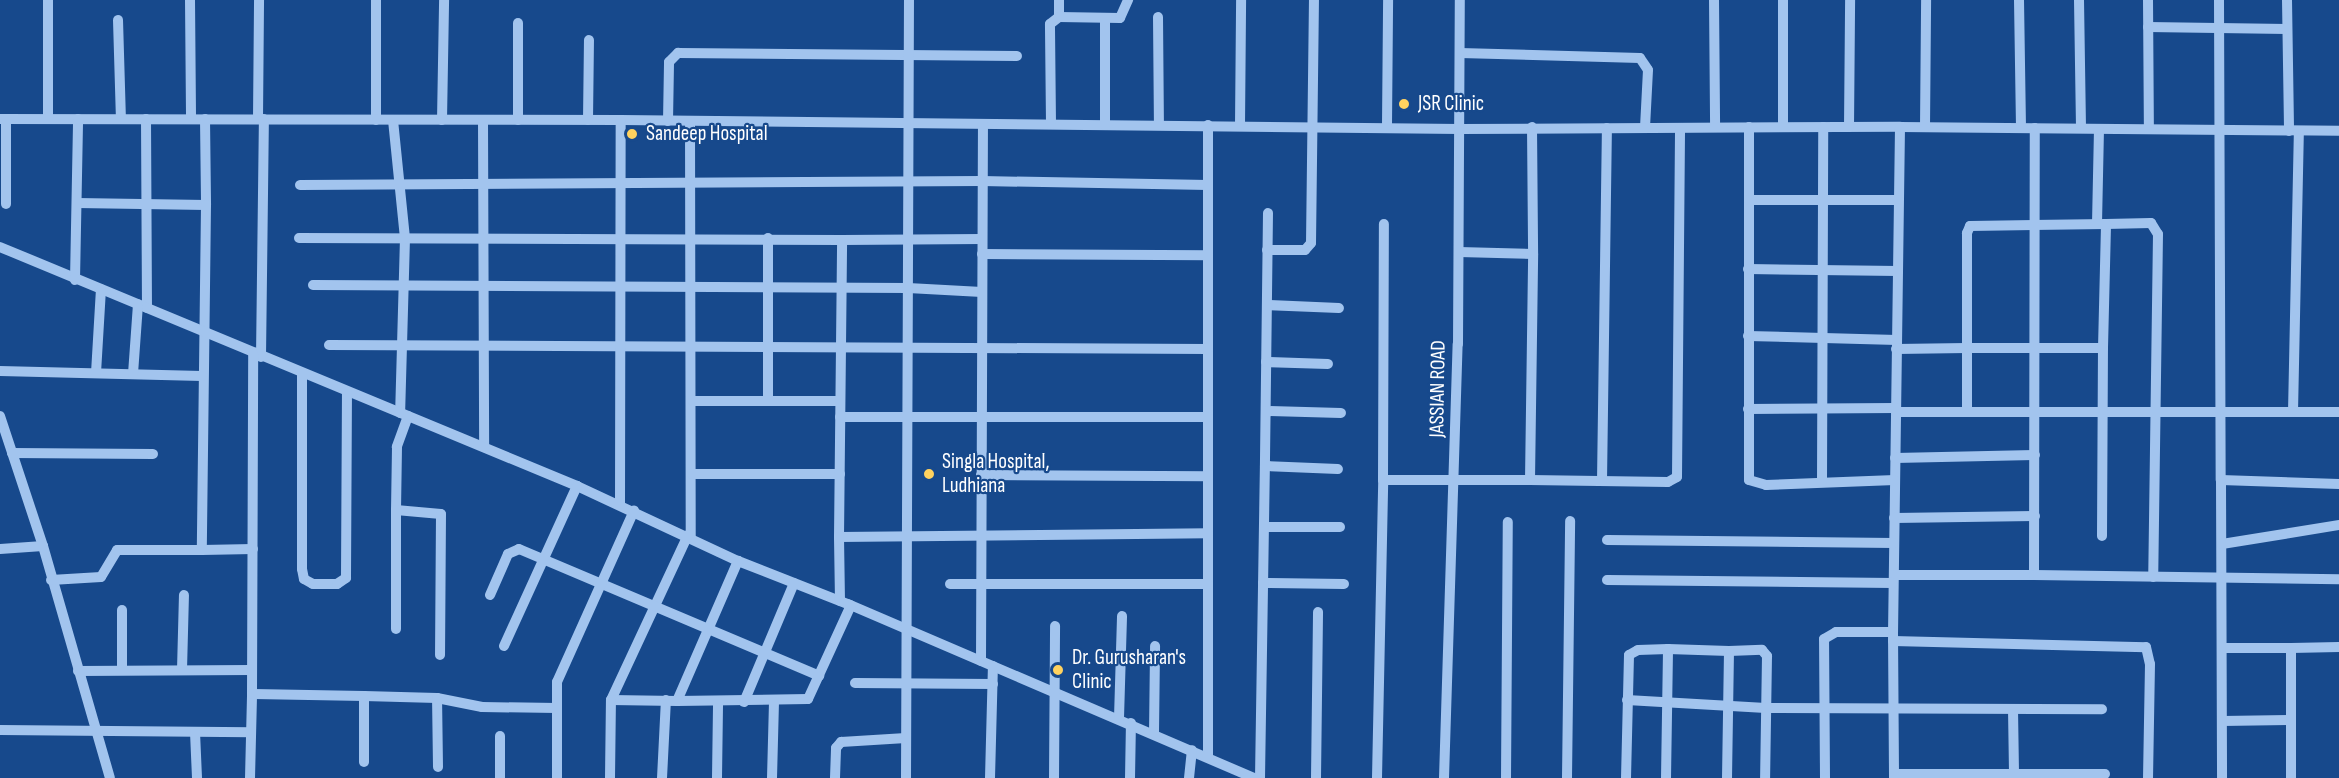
<!DOCTYPE html>
<html>
<head>
<meta charset="utf-8">
<style>
	body { margin:0 }
	#map { position:relative; width:2339px; height:778px; overflow:hidden; background:#17498c; font-family:"Sofia Sans Condensed",sans-serif }
	div>[style] { position:absolute }
	[style*='--x'] { left:calc(var(--x)*1px); top:calc(var(--y)*1px); width:calc(var(--w)*1px); rotate:calc(var(--a)*1deg) }
	.minor>* { height:10px; margin:-5px; padding:0 5px; transform-origin:5px; border-radius:5px; background:#a2c4ee }
	.dots>* { width:16px; height:16px; translate:-50% -50%; box-sizing:border-box; border:3px solid #17498c; border-radius:50% }
	span { translate:-50% -50%; white-space:nowrap; text-align:center; line-height:1.15; -webkit-text-stroke:4.5px #17498c; paint-order:stroke }
	.poi-label { font-size:21px; color:#fff }
	.left { translate:0 -50%; text-align:left }
	.street-label { font-size:21px; color:#fff }
</style>
</head>
<body>
<div id="map">
	<div class="minor">
		<div style="--x:48;--y:0;--w:119;--a:90"></div>
		<div style="--x:190;--y:0;--w:119;--a:89.5"></div>
		<div style="--x:376;--y:0;--w:120;--a:90"></div>
		<div style="--x:1714;--y:0;--w:127;--a:89.5"></div>
		<div style="--x:1783;--y:0;--w:127;--a:90"></div>
		<div style="--x:2019;--y:0;--w:128;--a:89.1"></div>
		<div style="--x:2079;--y:0;--w:128;--a:89.1"></div>
		<div style="--x:2148;--y:0;--w:129;--a:89.6"></div>
		<div style="--x:2219;--y:0;--w:480;--a:89.8"></div>
		<div style="--x:2221;--y:480;--w:118;--a:1.9"></div>
		<div style="--x:2287;--y:0;--w:131;--a:89.1"></div>
		<div style="--x:1059;--y:17;--w:17;--a:-90"></div>
		<div style="--x:1158;--y:17;--w:108;--a:89.5"></div>
		<div style="--x:118;--y:20;--w:99;--a:88.3"></div>
		<div style="--x:518;--y:23;--w:97;--a:90"></div>
		<div style="--x:2148;--y:27;--w:139;--a:0.8"></div>
		<div style="--x:1460;--y:53;--w:180;--a:1.6"></div>
		<div style="--x:1640;--y:58;--w:14;--a:56"></div>
		<div style="--x:1648;--y:70;--w:57;--a:93"></div>
		<div style="--x:0;--y:119;--w:621;--a:0.09"></div>
		<div style="--x:621;--y:120;--w:839;--a:0.61"></div>
		<div style="--x:1460;--y:129;--w:440;--a:-0.3"></div>
		<div style="--x:1900;--y:127;--w:505;--a:90.79"></div>
		<div style="--x:6;--y:119;--w:85;--a:90"></div>
		<div style="--x:146;--y:119;--w:189;--a:89.7"></div>
		<div style="--x:205;--y:119;--w:86;--a:89.3"></div>
		<div style="--x:258;--y:119;--w:119;--a:-89.5"></div>
		<div style="--x:393;--y:120;--w:119;--a:84.2"></div>
		<div style="--x:405;--y:238;--w:175;--a:91.6"></div>
		<div style="--x:442;--y:120;--w:120;--a:-89"></div>
		<div style="--x:483;--y:120;--w:327;--a:89.8"></div>
		<div style="--x:588;--y:120;--w:80;--a:-89.3"></div>
		<div style="--x:668;--y:121;--w:59;--a:-89"></div>
		<div style="--x:669;--y:62;--w:13;--a:-45"></div>
		<div style="--x:678;--y:53;--w:339;--a:0.5"></div>
		<div style="--x:690;--y:121;--w:416;--a:89.9"></div>
		<div style="--x:1051;--y:124;--w:100;--a:-90.6"></div>
		<div style="--x:1050;--y:24;--w:11;--a:-38"></div>
		<div style="--x:1059;--y:17;--w:61;--a:0.9"></div>
		<div style="--x:1120;--y:18;--w:20;--a:-66"></div>
		<div style="--x:1105;--y:125;--w:106;--a:-90"></div>
		<div style="--x:1208;--y:125;--w:632;--a:90"></div>
		<div style="--x:1240;--y:126;--w:126;--a:-89.5"></div>
		<div style="--x:1387;--y:126;--w:126;--a:-89.5"></div>
		<div style="--x:1532;--y:127;--w:127;--a:89.5"></div>
		<div style="--x:1749;--y:127;--w:353;--a:90"></div>
		<div style="--x:1749;--y:480;--w:18;--a:16"></div>
		<div style="--x:1766;--y:485;--w:129;--a:-2.2"></div>
		<div style="--x:1849;--y:127;--w:127;--a:-89.5"></div>
		<div style="--x:1900;--y:127;--w:439;--a:0.5"></div>
		<div style="--x:1925;--y:127;--w:127;--a:-89.5"></div>
		<div style="--x:300;--y:185;--w:682;--a:-0.34"></div>
		<div style="--x:982;--y:181;--w:226;--a:1"></div>
		<div style="--x:1749;--y:200;--w:149;--a:0"></div>
		<div style="--x:77;--y:203;--w:129;--a:0.9"></div>
		<div style="--x:206;--y:205;--w:345;--a:90.7"></div>
		<div style="--x:202;--y:550;--w:51;--a:-1.1"></div>
		<div style="--x:1268;--y:213;--w:253;--a:90.7"></div>
		<div style="--x:1265;--y:466;--w:73;--a:2.4"></div>
		<div style="--x:2097;--y:224;--w:95;--a:-88.8"></div>
		<div style="--x:2106;--y:224;--w:45;--a:-1.3"></div>
		<div style="--x:2151;--y:223;--w:13;--a:58"></div>
		<div style="--x:2158;--y:234;--w:343;--a:90.8"></div>
		<div style="--x:299;--y:238;--w:543;--a:0.21"></div>
		<div style="--x:768;--y:238;--w:163;--a:90"></div>
		<div style="--x:0;--y:247;--w:625;--a:22.5"></div>
		<div style="--x:577;--y:486;--w:178;--a:25"></div>
		<div style="--x:738;--y:561;--w:118;--a:21.4"></div>
		<div style="--x:848;--y:604;--w:442;--a:23.2"></div>
		<div style="--x:1267;--y:250;--w:38;--a:0"></div>
		<div style="--x:1305;--y:250;--w:9;--a:-49"></div>
		<div style="--x:1311;--y:243;--w:243;--a:-89.3"></div>
		<div style="--x:982;--y:254;--w:226;--a:0.3"></div>
		<div style="--x:1748;--y:269;--w:150;--a:0.8"></div>
		<div style="--x:75;--y:280;--w:161;--a:-88.9"></div>
		<div style="--x:313;--y:285;--w:595;--a:0.29"></div>
		<div style="--x:908;--y:288;--w:74;--a:3.1"></div>
		<div style="--x:1267;--y:305;--w:72;--a:2.4"></div>
		<div style="--x:1748;--y:336;--w:149;--a:1.5"></div>
		<div style="--x:329;--y:345;--w:879;--a:0.26"></div>
		<div style="--x:1896;--y:349;--w:71;--a:-0.8"></div>
		<div style="--x:1967;--y:348;--w:136;--a:0"></div>
		<div style="--x:2103;--y:348;--w:124;--a:-88.6"></div>
		<div style="--x:2106;--y:224;--w:136;--a:179.2"></div>
		<div style="--x:1970;--y:226;--w:8;--a:113"></div>
		<div style="--x:1967;--y:233;--w:179;--a:90"></div>
		<div style="--x:261;--y:357;--w:238;--a:-89.3"></div>
		<div style="--x:1266;--y:362;--w:62;--a:1.8"></div>
		<div style="--x:0;--y:371;--w:202;--a:1.4"></div>
		<div style="--x:96;--y:373;--w:84;--a:-86.6"></div>
		<div style="--x:302;--y:373;--w:196;--a:90"></div>
		<div style="--x:302;--y:569;--w:10;--a:79"></div>
		<div style="--x:304;--y:579;--w:10;--a:29"></div>
		<div style="--x:313;--y:584;--w:24;--a:0"></div>
		<div style="--x:337;--y:584;--w:11;--a:-34"></div>
		<div style="--x:346;--y:578;--w:186;--a:-89.7"></div>
		<div style="--x:133;--y:374;--w:70;--a:-85.9"></div>
		<div style="--x:693;--y:401;--w:147;--a:0"></div>
		<div style="--x:1748;--y:409;--w:148;--a:-0.4"></div>
		<div style="--x:1266;--y:411;--w:75;--a:1.5"></div>
		<div style="--x:1896;--y:412;--w:443;--a:0"></div>
		<div style="--x:2293;--y:412;--w:281;--a:-88.8"></div>
		<div style="--x:0;--y:416;--w:137;--a:71.7"></div>
		<div style="--x:43;--y:546;--w:241;--a:73.9"></div>
		<div style="--x:408;--y:416;--w:33;--a:110"></div>
		<div style="--x:397;--y:447;--w:63;--a:90.9"></div>
		<div style="--x:396;--y:510;--w:45;--a:5.1"></div>
		<div style="--x:441;--y:514;--w:141;--a:90.4"></div>
		<div style="--x:840;--y:417;--w:368;--a:0"></div>
		<div style="--x:12;--y:453;--w:141;--a:0.4"></div>
		<div style="--x:1895;--y:458;--w:140;--a:-1.2"></div>
		<div style="--x:692;--y:474;--w:148;--a:0"></div>
		<div style="--x:981;--y:475;--w:227;--a:0.3"></div>
		<div style="--x:1383;--y:480;--w:256;--a:-89.8"></div>
		<div style="--x:1530;--y:480;--w:138;--a:0.8"></div>
		<div style="--x:1668;--y:482;--w:10;--a:-29"></div>
		<div style="--x:1677;--y:477;--w:349;--a:-89.5"></div>
		<div style="--x:2221;--y:480;--w:298;--a:89.8"></div>
		<div style="--x:1602;--y:481;--w:353;--a:-89.2"></div>
		<div style="--x:1822;--y:482;--w:355;--a:-89.8"></div>
		<div style="--x:620;--y:504;--w:384;--a:-89.9"></div>
		<div style="--x:396;--y:510;--w:119;--a:90"></div>
		<div style="--x:1894;--y:518;--w:141;--a:-0.8"></div>
		<div style="--x:1264;--y:527;--w:76;--a:0"></div>
		<div style="--x:688;--y:535;--w:182;--a:115"></div>
		<div style="--x:611;--y:700;--w:66;--a:0.9"></div>
		<div style="--x:677;--y:701;--w:153;--a:-66.5"></div>
		<div style="--x:2102;--y:536;--w:188;--a:-89.7"></div>
		<div style="--x:839;--y:537;--w:297;--a:-89.4"></div>
		<div style="--x:842;--y:240;--w:140;--a:-0.4"></div>
		<div style="--x:1607;--y:540;--w:287;--a:0.6"></div>
		<div style="--x:2222;--y:544;--w:119;--a:-9.2"></div>
		<div style="--x:0;--y:549;--w:43;--a:-4"></div>
		<div style="--x:1894;--y:575;--w:140;--a:0"></div>
		<div style="--x:2034;--y:575;--w:447;--a:-89.9"></div>
		<div style="--x:2034;--y:575;--w:305;--a:0.8"></div>
		<div style="--x:51;--y:580;--w:50;--a:-3.4"></div>
		<div style="--x:101;--y:577;--w:31;--a:-59"></div>
		<div style="--x:117;--y:550;--w:85;--a:0"></div>
		<div style="--x:1607;--y:580;--w:286;--a:0.6"></div>
		<div style="--x:1263;--y:583;--w:81;--a:0.7"></div>
		<div style="--x:950;--y:584;--w:258;--a:0"></div>
		<div style="--x:490;--y:595;--w:45;--a:-66.3"></div>
		<div style="--x:508;--y:554;--w:12;--a:-24"></div>
		<div style="--x:519;--y:549;--w:326;--a:22.9"></div>
		<div style="--x:840;--y:601;--w:64;--a:-90.9"></div>
		<div style="--x:839;--y:537;--w:369;--a:-0.6"></div>
		<div style="--x:1893;--y:641;--w:253;--a:1.4"></div>
		<div style="--x:2146;--y:647;--w:17;--a:77"></div>
		<div style="--x:2150;--y:664;--w:114;--a:91"></div>
		<div style="--x:504;--y:646;--w:176;--a:-65.5"></div>
		<div style="--x:2224;--y:648;--w:67;--a:0"></div>
		<div style="--x:1729;--y:651;--w:33;--a:-2"></div>
		<div style="--x:1762;--y:650;--w:8;--a:50"></div>
		<div style="--x:1767;--y:656;--w:122;--a:90.9"></div>
		<div style="--x:981;--y:661;--w:537;--a:-89.79"></div>
		<div style="--x:122;--y:669;--w:59;--a:-90"></div>
		<div style="--x:182;--y:670;--w:75;--a:-88.5"></div>
		<div style="--x:78;--y:671;--w:174;--a:-0.3"></div>
		<div style="--x:855;--y:683;--w:138;--a:0.4"></div>
		<div style="--x:252;--y:694;--w:340;--a:-89.8"></div>
		<div style="--x:1627;--y:700;--w:139;--a:3.3"></div>
		<div style="--x:1766;--y:708;--w:336;--a:0.2"></div>
		<div style="--x:677;--y:701;--w:131;--a:-0.9"></div>
		<div style="--x:808;--y:699;--w:103;--a:-65.4"></div>
		<div style="--x:744;--y:702;--w:129;--a:-67.2"></div>
		<div style="--x:2013;--y:709;--w:65;--a:89.1"></div>
		<div style="--x:1119;--y:718;--w:102;--a:-88.3"></div>
		<div style="--x:2222;--y:721;--w:69;--a:-0.8"></div>
		<div style="--x:0;--y:730;--w:251;--a:0.5"></div>
		<div style="--x:195;--y:732;--w:46;--a:87.5"></div>
		<div style="--x:1154;--y:733;--w:87;--a:-89.3"></div>
		<div style="--x:500;--y:736;--w:42;--a:90"></div>
		<div style="--x:364;--y:762;--w:66;--a:-90"></div>
		<div style="--x:364;--y:696;--w:73;--a:1.6"></div>
		<div style="--x:438;--y:767;--w:69;--a:-90.8"></div>
		<div style="--x:437;--y:698;--w:46;--a:11.3"></div>
		<div style="--x:482;--y:707;--w:75;--a:0.8"></div>
		<div style="--x:1894;--y:774;--w:211;--a:0"></div>
		<div style="--x:250;--y:778;--w:84;--a:-88.6"></div>
		<div style="--x:252;--y:694;--w:112;--a:1"></div>
		<div style="--x:557;--y:778;--w:96;--a:-90"></div>
		<div style="--x:557;--y:682;--w:188;--a:-65.8"></div>
		<div style="--x:610;--y:778;--w:78;--a:-89.3"></div>
		<div style="--x:662;--y:778;--w:78;--a:-87.1"></div>
		<div style="--x:717;--y:778;--w:76;--a:-89.2"></div>
		<div style="--x:772;--y:778;--w:76;--a:-88.5"></div>
		<div style="--x:835;--y:778;--w:30;--a:-88"></div>
		<div style="--x:836;--y:748;--w:8;--a:-50"></div>
		<div style="--x:841;--y:742;--w:65;--a:-3.5"></div>
		<div style="--x:906;--y:778;--w:778;--a:-89.78"></div>
		<div style="--x:990;--y:778;--w:112;--a:-88.5"></div>
		<div style="--x:1054;--y:778;--w:152;--a:-89.6"></div>
		<div style="--x:1130;--y:778;--w:55;--a:-89"></div>
		<div style="--x:1189;--y:778;--w:28;--a:-84"></div>
		<div style="--x:1260;--y:778;--w:312;--a:-89.1"></div>
		<div style="--x:1316;--y:778;--w:166;--a:-89.3"></div>
		<div style="--x:1377;--y:778;--w:298;--a:-88.8"></div>
		<div style="--x:1383;--y:480;--w:147;--a:0"></div>
		<div style="--x:1530;--y:480;--w:226;--a:-89.2"></div>
		<div style="--x:1533;--y:254;--w:74;--a:-178.5"></div>
		<div style="--x:1444;--y:778;--w:434;--a:-88.2"></div>
		<div style="--x:1458;--y:344;--w:344;--a:-89.7"></div>
		<div style="--x:1506;--y:778;--w:256;--a:-89.6"></div>
		<div style="--x:1567;--y:778;--w:257;--a:-89.3"></div>
		<div style="--x:1626;--y:778;--w:123;--a:-88.6"></div>
		<div style="--x:1629;--y:655;--w:10;--a:-29"></div>
		<div style="--x:1638;--y:650;--w:30;--a:-2"></div>
		<div style="--x:1668;--y:649;--w:61;--a:1.9"></div>
		<div style="--x:1729;--y:651;--w:127;--a:90.9"></div>
		<div style="--x:1666;--y:778;--w:129;--a:-89.1"></div>
		<div style="--x:1825;--y:778;--w:139;--a:-90.4"></div>
		<div style="--x:1824;--y:639;--w:14;--a:-30"></div>
		<div style="--x:1836;--y:632;--w:57;--a:0"></div>
		<div style="--x:1893;--y:632;--w:146;--a:89.6"></div>
		<div style="--x:2291;--y:778;--w:130;--a:-90"></div>
		<div style="--x:2291;--y:648;--w:48;--a:-1.2"></div>
	</div>
	<div class="dots">
		<div style="left:1404px;top:104px;background:#ffd25f"></div>
		<div style="left:632px;top:134px;background:#ffd25f"></div>
		<div style="left:929px;top:474px;background:#ffd25f"></div>
		<div style="left:1058px;top:670px;background:#ffd25f"></div>
	</div>
	<div class="poi-label">
		<span class="left" style="left:1418px;top:104px">JSR Clinic</span>
		<span class="left" style="left:646px;top:134px">Sandeep Hospital</span>
		<span class="left" style="left:942px;top:474px">Singla Hospital,<br>Ludhiana</span>
		<span class="left" style="left:1072px;top:670px">Dr. Gurusharan's<br>Clinic</span>
	</div>
	<div class="street-label">
		<span style="left:1438px;top:389px;rotate:-89deg">JASSIAN ROAD</span>
	</div>
</div>
</body>
</html>
